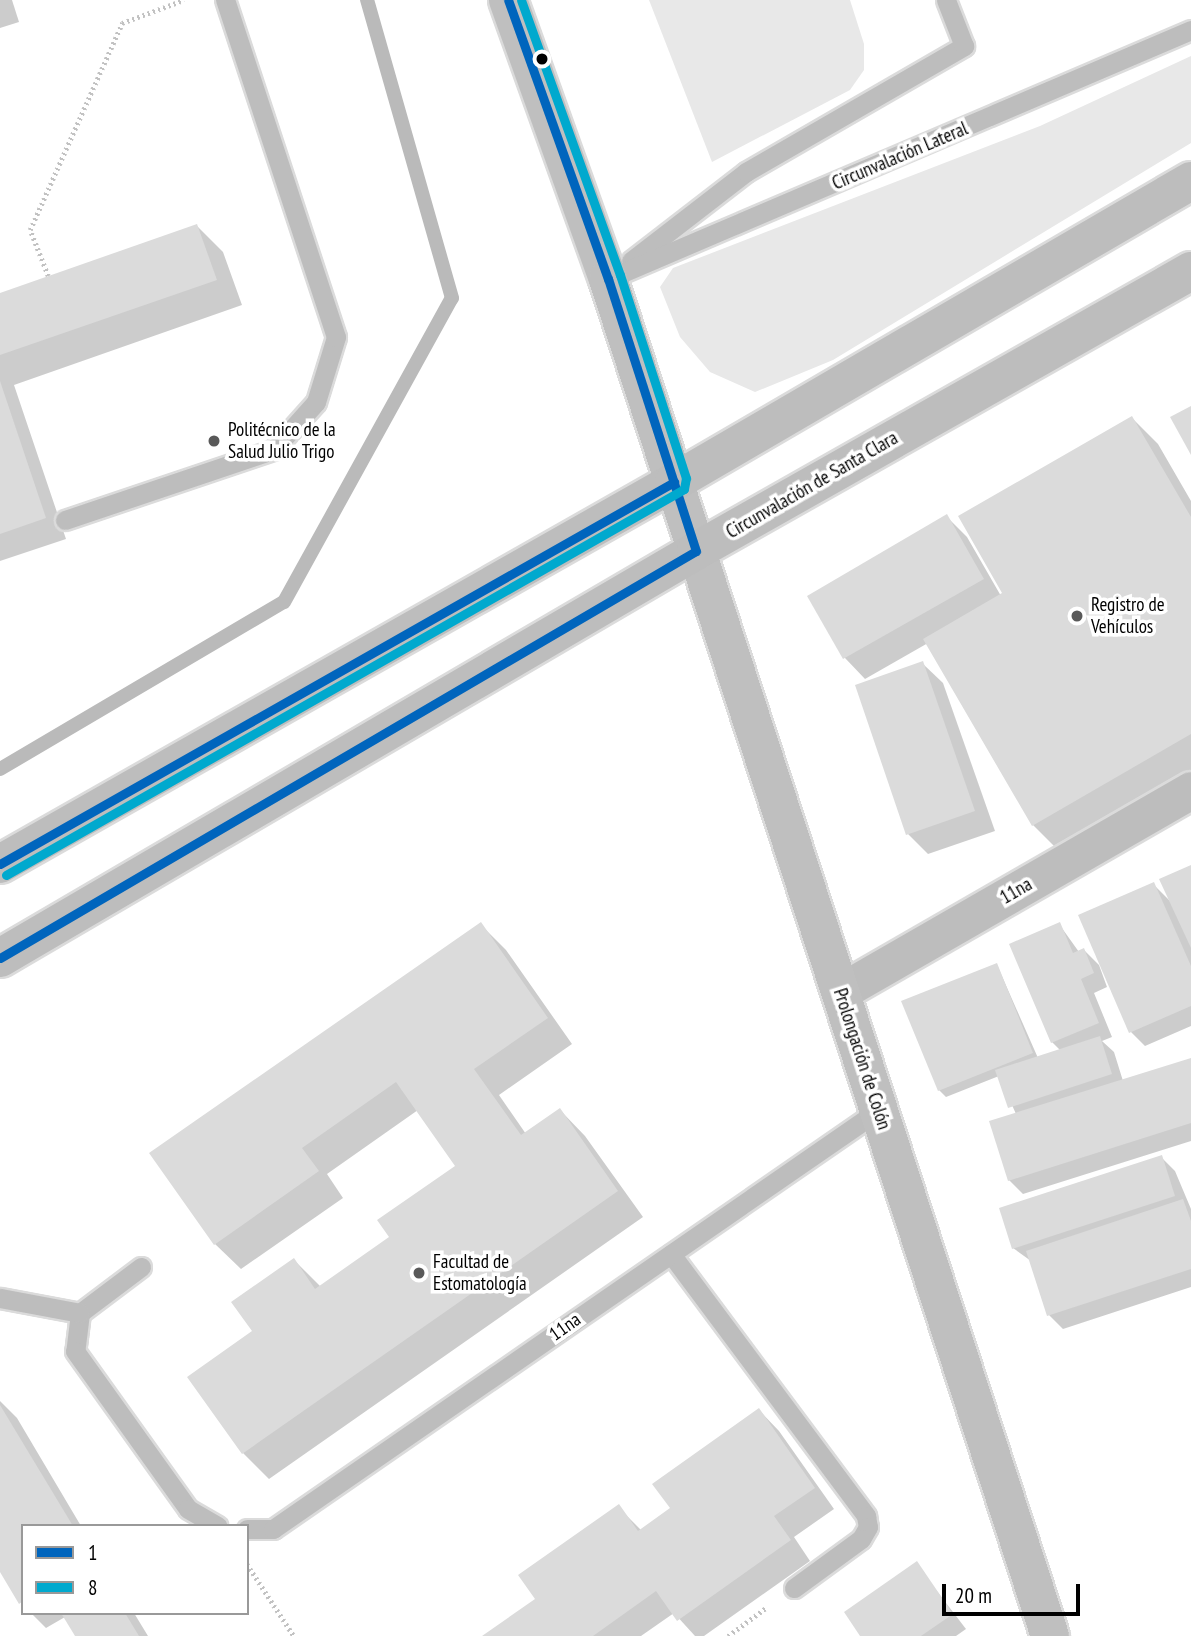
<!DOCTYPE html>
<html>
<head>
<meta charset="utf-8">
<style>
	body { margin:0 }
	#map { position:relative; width:1191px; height:1636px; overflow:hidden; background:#fff; font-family:"PT Sans Narrow",sans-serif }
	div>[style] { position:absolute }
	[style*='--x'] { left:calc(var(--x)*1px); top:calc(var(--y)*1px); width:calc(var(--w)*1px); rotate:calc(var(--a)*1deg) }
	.green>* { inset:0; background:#e8e8e8 }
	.shadow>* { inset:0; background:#0003 }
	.stream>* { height:14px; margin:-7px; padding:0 7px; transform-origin:7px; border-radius:7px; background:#bababa }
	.building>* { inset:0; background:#dbdbdb }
	.path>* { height:4.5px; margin-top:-2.25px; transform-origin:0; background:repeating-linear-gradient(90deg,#c2c2c2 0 2px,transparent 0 5.5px) }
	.roads { filter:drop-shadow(2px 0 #dbdbdb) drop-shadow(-2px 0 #dbdbdb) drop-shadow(0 2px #dbdbdb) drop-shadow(0 -2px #dbdbdb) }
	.lane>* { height:19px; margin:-9.5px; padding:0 9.5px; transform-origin:9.5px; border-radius:9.5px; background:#bdbdbd }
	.street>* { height:37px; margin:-18.5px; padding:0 18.5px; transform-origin:18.5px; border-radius:18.5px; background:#bdbdbd }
	.secondary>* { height:38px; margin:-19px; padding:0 19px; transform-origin:19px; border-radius:19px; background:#bfbfbf }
	.highway>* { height:38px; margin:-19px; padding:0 19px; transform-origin:19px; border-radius:19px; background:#bdbdbd }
	.bus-1>* { height:9px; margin:-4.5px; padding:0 4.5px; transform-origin:4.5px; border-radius:4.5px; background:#0065bd }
	.bus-2>* { height:9px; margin:-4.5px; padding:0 4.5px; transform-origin:4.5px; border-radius:4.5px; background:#00a9ce }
	.dots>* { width:19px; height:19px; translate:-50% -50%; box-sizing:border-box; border:4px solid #fff; border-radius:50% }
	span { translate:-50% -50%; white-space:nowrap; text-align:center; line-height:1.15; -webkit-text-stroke:7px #fff; paint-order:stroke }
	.street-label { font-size:19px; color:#000 }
	.poi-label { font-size:19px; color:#000 }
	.left { translate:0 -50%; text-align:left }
	.legend { position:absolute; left:21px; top:1524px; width:228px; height:91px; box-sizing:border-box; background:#fff; border:2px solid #999; margin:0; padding:9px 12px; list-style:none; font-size:21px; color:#000 }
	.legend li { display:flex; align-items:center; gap:14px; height:35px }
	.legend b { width:35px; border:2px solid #999 }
	.scale { position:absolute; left:942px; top:1584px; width:138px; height:32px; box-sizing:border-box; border:4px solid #000; border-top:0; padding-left:9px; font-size:21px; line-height:24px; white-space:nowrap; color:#000; -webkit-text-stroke:5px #fff; paint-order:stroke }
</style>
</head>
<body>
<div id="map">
	<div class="green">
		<div style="clip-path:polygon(649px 0,850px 0,864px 44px,864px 70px,850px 90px,712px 162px)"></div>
		<div style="clip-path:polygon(1191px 56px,1191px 143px,833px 360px,755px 392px,710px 372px,680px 337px,660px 287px,673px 268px,1040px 126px)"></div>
	</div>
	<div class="shadow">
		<div style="clip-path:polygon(0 0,12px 0,19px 22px,0 28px)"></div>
		<div style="clip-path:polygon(197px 226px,223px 252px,242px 305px,14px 385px,66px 539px,0 561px,0 295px)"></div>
		<div style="clip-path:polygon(1132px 418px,1158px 444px,1191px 501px,1191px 774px,1059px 851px,1033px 825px,928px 643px,865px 679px,845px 658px,810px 597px,947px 517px,967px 537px,1001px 596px)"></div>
		<div style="clip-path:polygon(922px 663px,943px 683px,995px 831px,928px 854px,908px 834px)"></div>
		<div style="clip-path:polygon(1191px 867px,1191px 1026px,1145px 1046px,1131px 1032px,1153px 884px,1172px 903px)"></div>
		<div style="clip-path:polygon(480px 924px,506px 950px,572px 1044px,499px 1095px,526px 1134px,560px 1110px,585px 1136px,643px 1217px,269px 1479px,243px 1453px,294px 1260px,321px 1287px,392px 1237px,457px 1166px,418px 1110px,327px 1174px,343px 1198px,241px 1269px,215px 1244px)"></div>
		<div style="clip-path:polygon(1059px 924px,1079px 952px,1084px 950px,1099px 965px,1107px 987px,1094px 993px,1112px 1037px,1102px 1041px,1114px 1052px,1123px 1081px,1191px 1060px,1191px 1141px,1023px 1194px,1009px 1180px,1016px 1114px,999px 1076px,946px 1097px,939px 1090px,997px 965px,1038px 1058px,1061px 1051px,1052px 1042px)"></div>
		<div style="clip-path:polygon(1161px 1157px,1175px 1171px,1191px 1209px,1191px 1287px,1063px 1329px,1049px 1315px,1031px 1261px,1013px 1248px)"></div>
		<div style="clip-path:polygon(0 1401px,17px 1418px,81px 1526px,23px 1526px,23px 1605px,0 1569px)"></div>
		<div style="clip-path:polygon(759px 1410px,779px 1431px,834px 1509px,794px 1537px,810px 1561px,704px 1636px,695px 1636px,674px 1613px,641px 1636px,485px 1636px,537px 1599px,618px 1507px,641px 1530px,672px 1509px)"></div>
		<div style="clip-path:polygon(916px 1564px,966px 1629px,956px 1636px,862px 1636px)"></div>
		<div style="clip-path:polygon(31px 1613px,134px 1613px,148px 1636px,77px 1636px,65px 1617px,46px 1628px)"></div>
	</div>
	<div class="stream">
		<div style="--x:0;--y:769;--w:329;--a:-30.5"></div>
		<div style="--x:284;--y:602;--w:347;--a:-61.1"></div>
		<div style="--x:452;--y:298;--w:310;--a:-105.9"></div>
	</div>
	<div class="building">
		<div style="clip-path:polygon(197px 224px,217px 280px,0 355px,0 293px)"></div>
		<div style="clip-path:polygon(0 381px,46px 518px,0 534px)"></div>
		<div style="clip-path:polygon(1191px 406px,1191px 455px,1170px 417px)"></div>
		<div style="clip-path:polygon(1132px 416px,1191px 517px,1191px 734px,1032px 826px,923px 639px,1002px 593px,958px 516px)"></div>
		<div style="clip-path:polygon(947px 514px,984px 579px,843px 659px,807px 596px)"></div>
		<div style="clip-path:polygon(923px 661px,975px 811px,906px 835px,855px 685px)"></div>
		<div style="clip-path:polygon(1191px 865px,1191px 948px,1159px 879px)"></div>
		<div style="clip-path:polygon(1154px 882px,1191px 966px,1191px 1006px,1129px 1033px,1078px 915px)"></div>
		<div style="clip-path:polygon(481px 922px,548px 1018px,474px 1069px,521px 1135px,560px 1108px,618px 1191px,242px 1454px,187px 1377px,252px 1331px,231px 1302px,294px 1258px,315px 1289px,389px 1237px,377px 1220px,455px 1166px,396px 1082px,302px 1148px,319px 1171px,214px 1245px,149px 1153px)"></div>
		<div style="clip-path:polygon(1060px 922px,1073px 953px,1084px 948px,1094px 973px,1081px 979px,1099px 1023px,1051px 1043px,1009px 944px)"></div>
		<div style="clip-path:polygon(997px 963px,1033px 1053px,938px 1091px,901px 1001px)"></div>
		<div style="clip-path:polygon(1100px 1036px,1112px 1074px,1008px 1108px,995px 1070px)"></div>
		<div style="clip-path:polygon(1191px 1058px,1191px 1123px,1008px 1181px,989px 1121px)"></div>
		<div style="clip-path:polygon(1162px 1155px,1175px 1196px,1012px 1249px,999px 1208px)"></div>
		<div style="clip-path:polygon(1183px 1199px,1191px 1221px,1191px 1269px,1047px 1316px,1026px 1251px)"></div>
		<div style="clip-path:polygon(0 1405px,73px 1526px,23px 1526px,23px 1601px,19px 1604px,0 1572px)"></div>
		<div style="clip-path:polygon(759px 1408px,815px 1488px,774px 1516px,791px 1540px,677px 1621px,656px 1591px,593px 1636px,482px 1636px,535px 1599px,518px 1575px,619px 1504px,638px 1531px,670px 1508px,652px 1484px)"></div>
		<div style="clip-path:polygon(917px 1561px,953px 1614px,921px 1636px,860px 1636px,844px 1612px)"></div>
		<div style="clip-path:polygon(61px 1613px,125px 1613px,139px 1636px,75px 1636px)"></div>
	</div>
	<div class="path">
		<div style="--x:48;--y:276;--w:49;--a:-111.4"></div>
		<div style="--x:30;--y:230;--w:227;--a:-66"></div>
		<div style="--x:122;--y:23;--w:66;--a:-20.4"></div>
		<div style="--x:247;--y:1564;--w:86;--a:56.9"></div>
		<div style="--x:728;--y:1636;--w:49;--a:-36.6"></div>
	</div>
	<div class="roads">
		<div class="lane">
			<div style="--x:631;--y:261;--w:145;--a:-37.7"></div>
			<div style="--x:746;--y:172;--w:252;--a:-30"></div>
			<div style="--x:964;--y:46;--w:49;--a:-111.4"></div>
			<div style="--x:608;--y:279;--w:634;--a:-23.13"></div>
			<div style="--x:65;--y:520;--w:219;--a:-18.6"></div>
			<div style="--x:273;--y:450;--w:64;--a:-48.1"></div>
			<div style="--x:316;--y:402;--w:68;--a:-72.9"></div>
			<div style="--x:336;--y:337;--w:355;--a:-108.2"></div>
			<div style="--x:671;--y:1254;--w:327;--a:53.3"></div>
			<div style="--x:866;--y:1516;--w:11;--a:80"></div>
			<div style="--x:868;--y:1527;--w:14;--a:120"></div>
			<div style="--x:861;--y:1539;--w:83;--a:143.8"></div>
			<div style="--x:141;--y:1267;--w:76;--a:143"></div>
			<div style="--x:80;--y:1313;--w:38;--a:97"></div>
			<div style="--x:75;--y:1351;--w:194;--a:54.4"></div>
			<div style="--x:188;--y:1509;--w:34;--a:30"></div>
			<div style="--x:0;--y:1298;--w:81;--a:10.6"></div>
			<div style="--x:247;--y:1529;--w:26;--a:0"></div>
			<div style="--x:273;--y:1529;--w:737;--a:-34.66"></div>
		</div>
		<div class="street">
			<div style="--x:840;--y:992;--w:405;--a:-29.9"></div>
		</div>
		<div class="secondary">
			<div style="--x:508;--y:0;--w:296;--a:70.3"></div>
			<div style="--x:608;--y:279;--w:1427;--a:71.96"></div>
		</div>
		<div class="highway">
			<div style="--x:0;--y:864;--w:775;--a:-29.54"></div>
			<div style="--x:674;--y:482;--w:598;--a:-30.21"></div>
			<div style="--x:0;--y:958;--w:806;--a:-30.32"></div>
			<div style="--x:696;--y:551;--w:569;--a:-29.49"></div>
		</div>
	</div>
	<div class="bus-1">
		<div style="--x:0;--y:864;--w:775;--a:-29.54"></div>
		<div style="--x:0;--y:958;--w:806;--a:-30.32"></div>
		<div style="--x:696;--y:551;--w:286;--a:-107.9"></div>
		<div style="--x:608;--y:279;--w:296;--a:-109.7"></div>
	</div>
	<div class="bus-2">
		<div style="--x:6;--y:875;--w:780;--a:-29.65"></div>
		<div style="--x:684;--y:489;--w:11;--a:-80"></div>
		<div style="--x:686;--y:478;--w:213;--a:-108"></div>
		<div style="--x:620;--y:275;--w:292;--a:-109.8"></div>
	</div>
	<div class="dots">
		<div style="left:542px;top:59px;background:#000"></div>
		<div style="left:214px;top:441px;background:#595959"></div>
		<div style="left:1077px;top:616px;background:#595959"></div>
		<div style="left:419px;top:1273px;background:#595959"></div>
	</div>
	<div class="street-label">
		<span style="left:900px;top:156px;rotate:-23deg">Circunvalación Lateral</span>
		<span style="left:812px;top:485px;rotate:-30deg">Circunvalación de Santa Clara</span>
		<span style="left:1016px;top:891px;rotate:-30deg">11na</span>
		<span style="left:862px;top:1059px;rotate:72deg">Prolongación de Colón</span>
		<span style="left:565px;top:1327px;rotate:-35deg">11na</span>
	</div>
	<div class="poi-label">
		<span class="left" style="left:228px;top:441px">Politécnico de la<br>Salud Julio Trigo</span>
		<span class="left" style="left:1091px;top:616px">Registro de<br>Vehículos</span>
		<span class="left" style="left:433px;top:1273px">Facultad de<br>Estomatología</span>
	</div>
	<ul class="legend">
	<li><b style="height:9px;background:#0065bd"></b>1</li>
	<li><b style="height:9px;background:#00a9ce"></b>8</li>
	</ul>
	<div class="scale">20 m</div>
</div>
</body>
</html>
